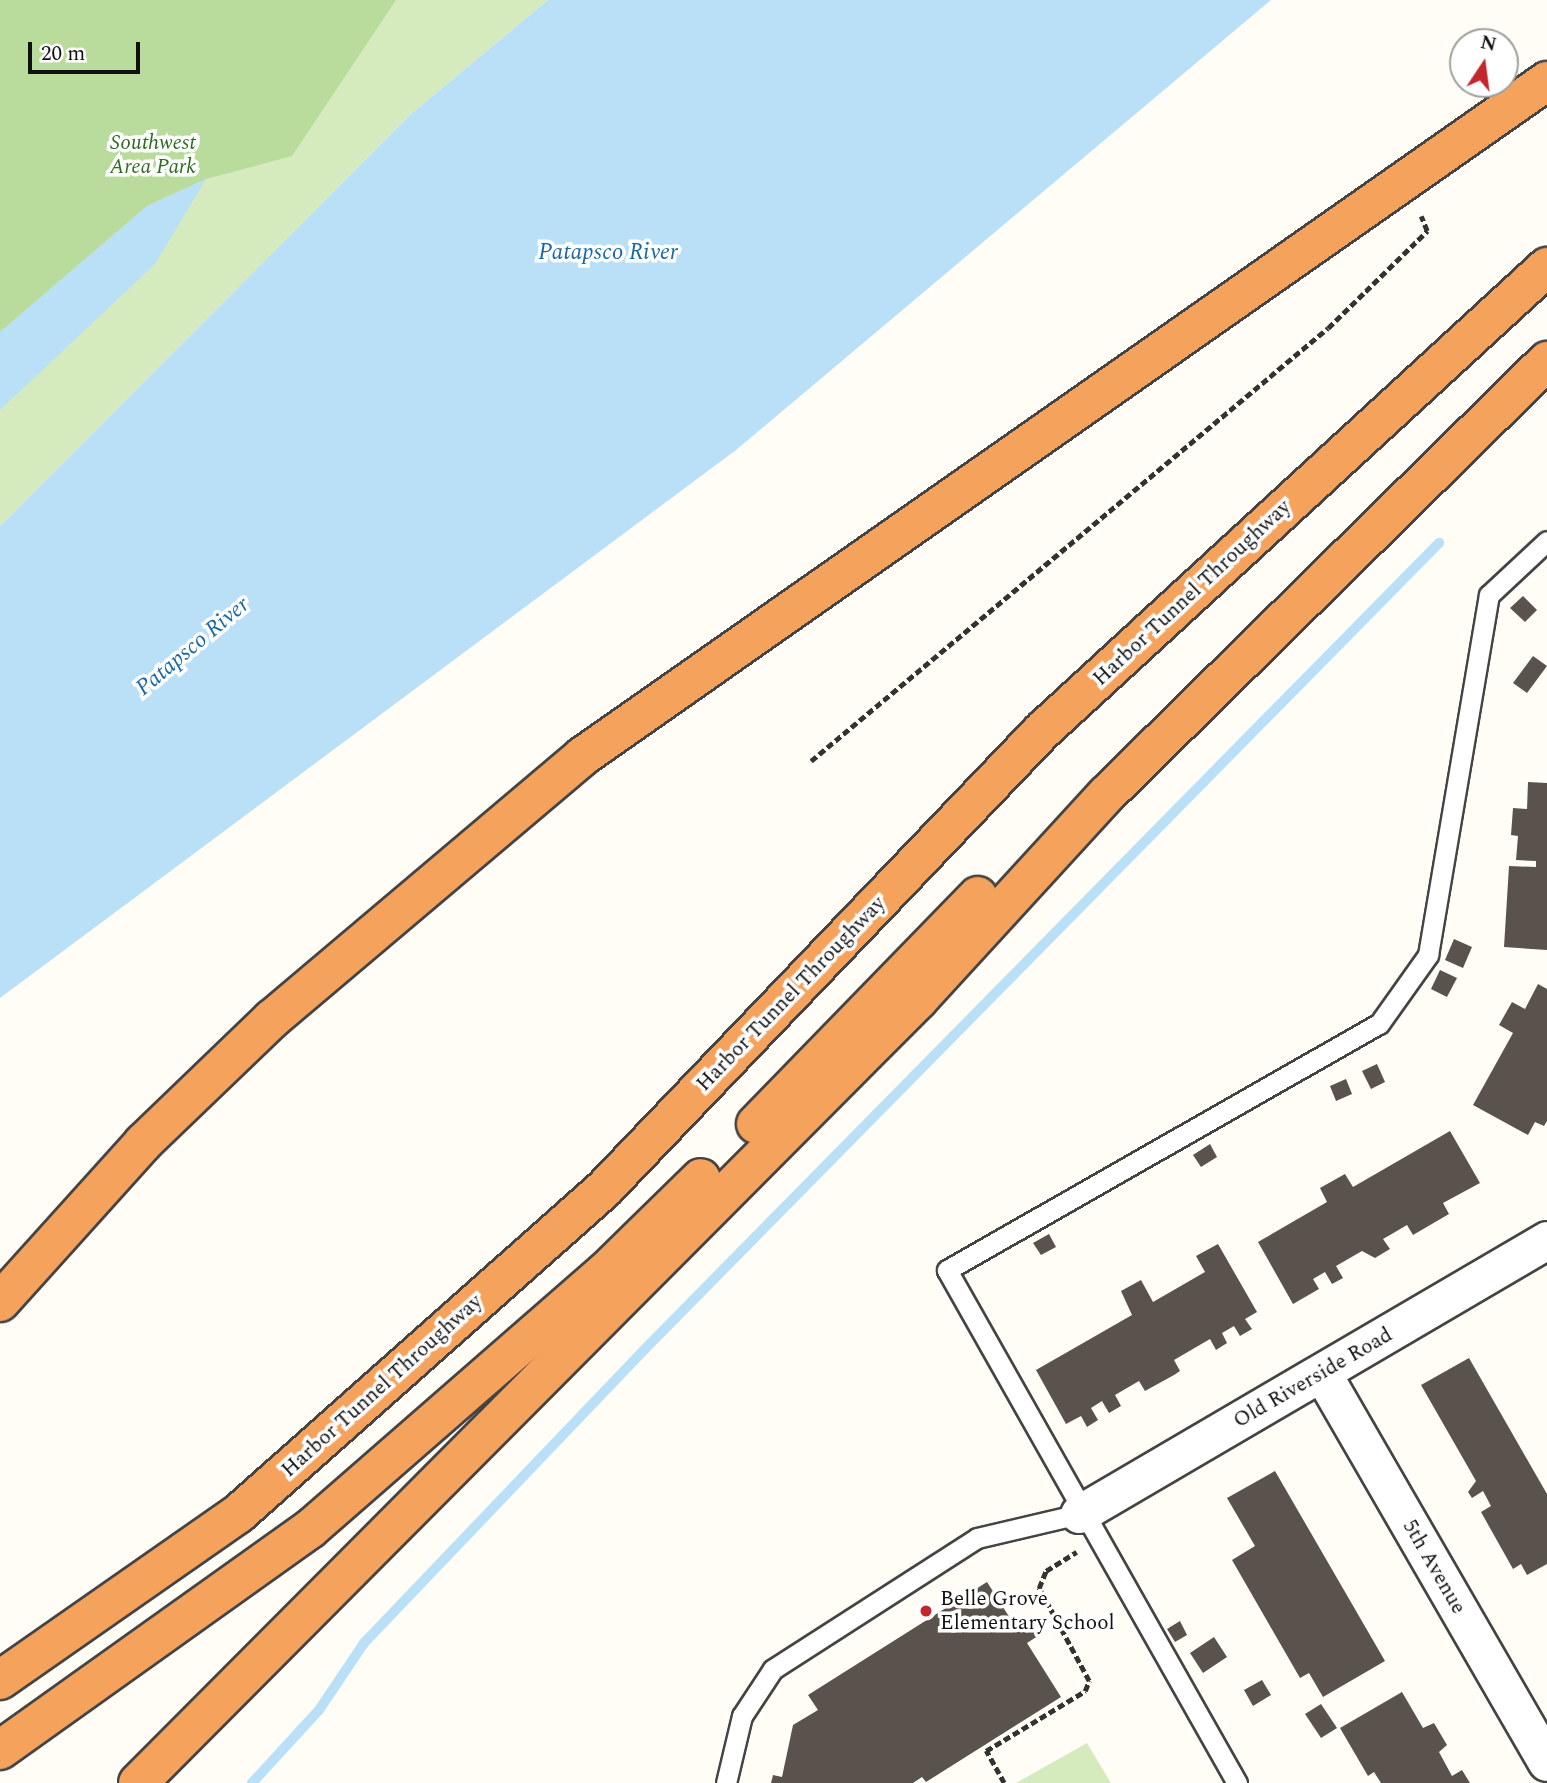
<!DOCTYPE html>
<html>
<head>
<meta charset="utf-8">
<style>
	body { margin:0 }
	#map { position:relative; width:1547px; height:1783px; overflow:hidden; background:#fffdf5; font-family:Spectral,serif }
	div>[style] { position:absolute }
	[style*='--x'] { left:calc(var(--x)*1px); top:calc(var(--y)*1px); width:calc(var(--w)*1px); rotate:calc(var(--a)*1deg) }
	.green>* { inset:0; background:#d5ebbd }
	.forest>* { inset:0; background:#b9dc9c }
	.water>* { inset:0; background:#b9e0f7 }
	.stream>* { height:10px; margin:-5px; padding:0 5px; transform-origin:5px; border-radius:5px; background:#b9e0f7 }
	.building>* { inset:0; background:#5a524d }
	.path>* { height:4.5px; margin-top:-2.25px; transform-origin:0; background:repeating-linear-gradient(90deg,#333 0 7px,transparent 0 10.5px) }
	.roads { filter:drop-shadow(2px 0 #444) drop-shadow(-2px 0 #444) drop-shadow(0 2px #444) drop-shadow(0 -2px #444) }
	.service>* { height:19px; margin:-9.5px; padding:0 9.5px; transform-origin:9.5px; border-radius:9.5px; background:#fff }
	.minor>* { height:37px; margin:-18.5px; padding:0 18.5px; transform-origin:18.5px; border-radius:18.5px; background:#fff }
	.motorway>* { height:38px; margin:-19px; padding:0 19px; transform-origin:19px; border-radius:19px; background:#f5a25d }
	.dots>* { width:19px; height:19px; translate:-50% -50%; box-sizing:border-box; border:4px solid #fff; border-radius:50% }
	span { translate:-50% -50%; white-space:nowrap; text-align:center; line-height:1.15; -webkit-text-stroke:7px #fff; paint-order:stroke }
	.park-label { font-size:21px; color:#2f6b1f; font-style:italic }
	.street-label { font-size:21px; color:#111 }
	.poi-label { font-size:21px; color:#111 }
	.left { translate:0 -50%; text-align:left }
	.water-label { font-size:23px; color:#1768a6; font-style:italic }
	.north { position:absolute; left:1449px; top:28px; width:70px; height:70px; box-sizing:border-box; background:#fff; border:2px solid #a0a0a0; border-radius:50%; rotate:13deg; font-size:19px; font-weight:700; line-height:28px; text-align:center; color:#111 }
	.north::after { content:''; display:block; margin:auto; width:24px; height:32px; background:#c4262e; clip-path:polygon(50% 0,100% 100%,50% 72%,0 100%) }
	.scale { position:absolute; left:28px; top:42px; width:112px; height:32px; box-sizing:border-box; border:4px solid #111; border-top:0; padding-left:9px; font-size:21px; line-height:24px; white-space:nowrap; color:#111; -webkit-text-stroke:5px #fff; paint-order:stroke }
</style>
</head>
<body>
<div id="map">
	<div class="green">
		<div style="clip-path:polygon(0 0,548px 0,411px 114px,0 526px)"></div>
		<div style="clip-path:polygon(1087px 1743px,1111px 1783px,1016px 1783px)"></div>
	</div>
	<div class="forest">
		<div style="clip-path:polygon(0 0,396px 0,292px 156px,206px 179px,147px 206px,0 332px)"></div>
	</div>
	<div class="water">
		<div style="clip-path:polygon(548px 0,1271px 0,736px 450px,0 998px,0 526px,411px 114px)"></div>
		<div style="clip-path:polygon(206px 179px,155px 264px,0 410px,0 332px,147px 206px)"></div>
	</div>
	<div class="stream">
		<div style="--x:252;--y:1783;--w:99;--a:-47.5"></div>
		<div style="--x:319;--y:1710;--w:81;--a:-56.1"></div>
		<div style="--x:364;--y:1643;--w:402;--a:-46.3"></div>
		<div style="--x:642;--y:1352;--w:1136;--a:-45.43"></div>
	</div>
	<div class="building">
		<div style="clip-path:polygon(1523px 596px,1537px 610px,1525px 622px,1510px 608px)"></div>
		<div style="clip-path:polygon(1533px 656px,1547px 666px,1527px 693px,1513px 683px)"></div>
		<div style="clip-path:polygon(1528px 782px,1547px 783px,1547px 950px,1504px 947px,1509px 866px,1536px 867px,1536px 861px,1516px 860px,1518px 836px,1511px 835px,1513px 808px,1527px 809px)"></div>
		<div style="clip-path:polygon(1454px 939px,1472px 947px,1463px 968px,1445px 960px)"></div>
		<div style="clip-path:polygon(1440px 970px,1457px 978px,1447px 997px,1431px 989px)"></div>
		<div style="clip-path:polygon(1538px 984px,1547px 989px,1547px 1121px,1544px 1126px,1535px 1122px,1528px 1135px,1473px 1105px,1513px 1033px,1499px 1025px,1512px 1002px,1525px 1009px)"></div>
		<div style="clip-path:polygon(1377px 1064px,1385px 1082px,1371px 1089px,1362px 1071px)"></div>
		<div style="clip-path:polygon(1346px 1079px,1352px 1094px,1336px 1101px,1330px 1086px)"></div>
		<div style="clip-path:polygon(1450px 1131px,1480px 1183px,1443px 1203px,1449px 1214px,1413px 1235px,1407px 1225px,1390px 1235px,1383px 1239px,1390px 1249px,1375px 1258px,1362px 1251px,1336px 1266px,1343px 1278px,1332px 1284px,1325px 1272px,1313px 1279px,1319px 1289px,1293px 1304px,1258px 1242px,1327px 1202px,1320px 1188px,1345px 1174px,1353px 1187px)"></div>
		<div style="clip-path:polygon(1210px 1144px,1217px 1157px,1201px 1167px,1193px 1155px)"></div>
		<div style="clip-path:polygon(1049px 1234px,1056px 1247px,1041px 1255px,1033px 1243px)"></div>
		<div style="clip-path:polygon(1218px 1244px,1257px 1312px,1245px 1319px,1252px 1329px,1240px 1336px,1234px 1326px,1222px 1333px,1227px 1343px,1216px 1350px,1210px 1339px,1174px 1360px,1180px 1371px,1174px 1375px,1145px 1391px,1139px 1381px,1115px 1395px,1121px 1406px,1109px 1413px,1102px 1401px,1091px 1408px,1098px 1420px,1087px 1427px,1081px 1416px,1066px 1424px,1036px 1370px,1132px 1315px,1121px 1291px,1141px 1280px,1153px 1302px,1205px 1272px,1196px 1256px)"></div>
		<div style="clip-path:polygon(1469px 1358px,1547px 1494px,1547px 1564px,1527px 1575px,1521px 1564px,1513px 1569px,1481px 1512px,1491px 1506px,1483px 1491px,1472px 1498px,1468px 1492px,1476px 1481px,1421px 1385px)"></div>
		<div style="clip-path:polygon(1275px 1471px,1385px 1661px,1323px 1697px,1309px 1673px,1300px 1678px,1232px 1560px,1255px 1546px,1227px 1498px)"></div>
		<div style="clip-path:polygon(987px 1582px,1015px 1626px,1030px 1617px,1041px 1634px,1027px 1643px,1061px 1697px,926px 1782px,922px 1777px,913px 1783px,771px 1783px,773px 1775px,782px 1777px,793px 1725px,818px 1710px,808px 1695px)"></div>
		<div style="clip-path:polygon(1180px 1621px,1187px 1635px,1175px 1642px,1167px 1629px)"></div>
		<div style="clip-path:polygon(1214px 1637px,1227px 1657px,1203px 1673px,1190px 1653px)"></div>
		<div style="clip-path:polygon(1262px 1680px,1271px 1695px,1253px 1706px,1244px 1690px)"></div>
		<div style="clip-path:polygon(1402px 1692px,1423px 1728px,1434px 1723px,1447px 1745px,1439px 1752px,1452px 1776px,1462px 1770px,1470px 1783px,1381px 1783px,1374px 1772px,1368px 1776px,1340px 1728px)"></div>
		<div style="clip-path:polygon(1321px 1704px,1337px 1728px,1321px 1738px,1305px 1714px)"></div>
	</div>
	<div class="path">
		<div style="--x:811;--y:761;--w:674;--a:-39.95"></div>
		<div style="--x:1328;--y:328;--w:139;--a:-44.4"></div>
		<div style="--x:1427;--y:231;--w:16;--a:-112"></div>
		<div style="--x:1004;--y:1783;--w:37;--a:-119"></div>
		<div style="--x:986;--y:1751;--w:116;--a:-31.2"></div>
		<div style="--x:1085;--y:1691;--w:11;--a:-68"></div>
		<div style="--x:1089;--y:1681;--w:106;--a:-118.3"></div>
		<div style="--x:1039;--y:1588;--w:18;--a:-68"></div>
		<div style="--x:1046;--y:1571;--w:36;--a:-32"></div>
	</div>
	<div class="roads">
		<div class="service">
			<div style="--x:726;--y:1783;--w:69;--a:-76.6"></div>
			<div style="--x:742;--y:1716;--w:56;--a:-56.6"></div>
			<div style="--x:773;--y:1669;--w:242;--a:-32.7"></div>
			<div style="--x:977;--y:1538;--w:105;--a:-13.2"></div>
			<div style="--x:1237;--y:1783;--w:589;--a:-119.48"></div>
			<div style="--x:947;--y:1270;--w:497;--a:-29.7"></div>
			<div style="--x:1379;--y:1024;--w:85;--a:-54.6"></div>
			<div style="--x:1428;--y:955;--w:365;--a:-80.4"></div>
			<div style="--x:1489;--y:595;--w:79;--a:-43"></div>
		</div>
		<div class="minor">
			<div style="--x:1322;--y:1373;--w:449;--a:60"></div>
			<div style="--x:1079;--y:1514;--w:542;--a:-30.35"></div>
		</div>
		<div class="motorway">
			<div style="--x:756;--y:1124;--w:318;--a:-45.8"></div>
			<div style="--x:0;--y:1302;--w:214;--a:-48"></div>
			<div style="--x:143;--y:1143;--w:179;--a:-43.9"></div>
			<div style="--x:272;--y:1019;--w:407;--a:-40.2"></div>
			<div style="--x:583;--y:756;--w:1177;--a:-35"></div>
			<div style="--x:0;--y:1680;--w:290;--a:-34.9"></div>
			<div style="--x:238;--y:1514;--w:489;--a:-41.6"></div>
			<div style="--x:604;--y:1189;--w:634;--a:-46.28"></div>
			<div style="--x:1042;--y:731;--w:686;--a:-42.58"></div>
			<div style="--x:0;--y:1750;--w:381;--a:-35.5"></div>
			<div style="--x:310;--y:1529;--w:391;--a:-41.1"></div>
			<div style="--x:605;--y:1272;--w:134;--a:-44.4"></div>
			<div style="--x:138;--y:1783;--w:1107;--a:-45.11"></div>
			<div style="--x:919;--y:999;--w:277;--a:-47.5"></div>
			<div style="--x:1106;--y:795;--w:619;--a:-44.54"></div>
		</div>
	</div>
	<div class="dots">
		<div style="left:926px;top:1611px;background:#c4262e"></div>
	</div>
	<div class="park-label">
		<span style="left:153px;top:155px">Southwest<br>Area Park</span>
	</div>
	<div class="street-label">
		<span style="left:1192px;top:593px;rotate:-43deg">Harbor Tunnel Throughway</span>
		<span style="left:791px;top:994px;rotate:-46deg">Harbor Tunnel Throughway</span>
		<span style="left:1313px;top:1378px;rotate:-30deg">Old Riverside Road</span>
		<span style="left:382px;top:1386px;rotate:-42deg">Harbor Tunnel Throughway</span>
		<span style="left:1434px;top:1567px;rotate:60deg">5th Avenue</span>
	</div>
	<div class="poi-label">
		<span class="left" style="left:940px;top:1611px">Belle Grove<br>Elementary School</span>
	</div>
	<div class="water-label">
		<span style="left:608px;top:253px">Patapsco River</span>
		<span style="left:193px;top:647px;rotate:-40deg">Patapsco River</span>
	</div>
	<div class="north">N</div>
	<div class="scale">20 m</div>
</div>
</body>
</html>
